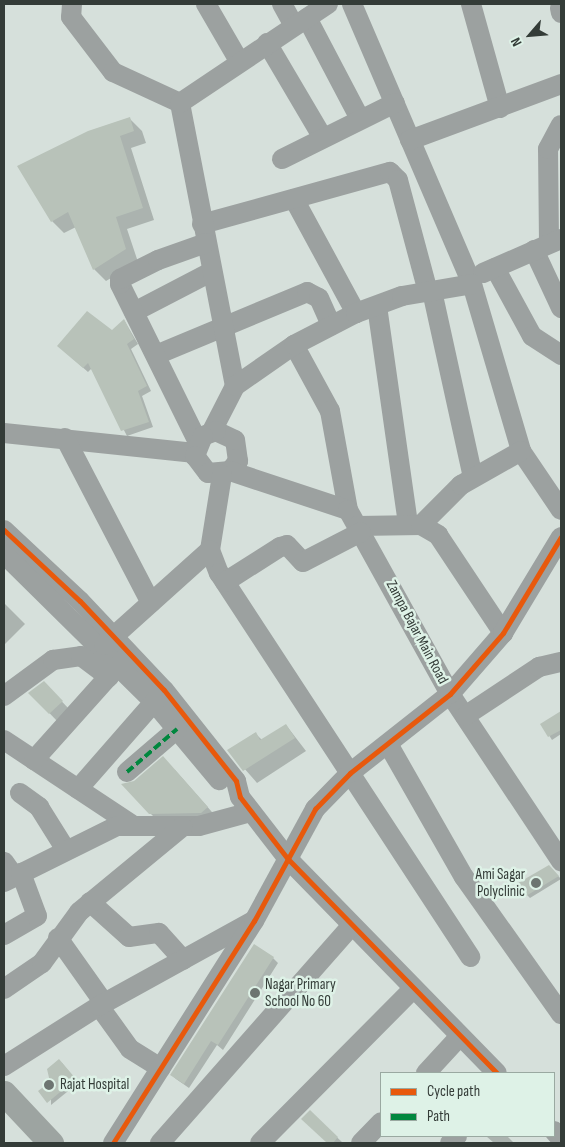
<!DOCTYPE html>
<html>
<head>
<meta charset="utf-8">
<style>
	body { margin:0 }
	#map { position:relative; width:565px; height:1147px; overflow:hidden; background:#d6e0db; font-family:"Sofia Sans Condensed",sans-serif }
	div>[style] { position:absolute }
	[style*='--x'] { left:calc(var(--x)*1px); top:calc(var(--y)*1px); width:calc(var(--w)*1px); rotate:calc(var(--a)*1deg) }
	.shadow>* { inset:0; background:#0003 }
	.building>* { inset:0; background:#b8c2b9 }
	.minor>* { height:20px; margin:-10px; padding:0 10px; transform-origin:10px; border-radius:10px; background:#9ca1a0 }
	.major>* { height:25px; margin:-12.5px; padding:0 12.5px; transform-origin:12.5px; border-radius:12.5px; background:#9da4a1 }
	.quiet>* { height:4px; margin-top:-2px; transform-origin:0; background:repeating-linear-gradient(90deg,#00873e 0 8px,transparent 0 12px) }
	.cycleway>* { height:5px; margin:-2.5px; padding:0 2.5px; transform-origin:2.5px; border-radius:2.5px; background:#e8590c }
	.dots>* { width:14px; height:14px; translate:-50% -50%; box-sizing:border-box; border:2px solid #def2e7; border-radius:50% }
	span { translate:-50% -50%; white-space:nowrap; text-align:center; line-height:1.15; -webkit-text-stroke:5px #def2e7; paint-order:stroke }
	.street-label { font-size:15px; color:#343c38 }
	.poi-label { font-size:15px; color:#343c38 }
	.right { translate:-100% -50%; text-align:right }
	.left { translate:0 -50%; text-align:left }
	.frame { position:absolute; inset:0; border:5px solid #343c38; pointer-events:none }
	.legend { position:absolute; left:380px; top:1072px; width:175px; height:65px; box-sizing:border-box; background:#def2e7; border:1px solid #9aa9a1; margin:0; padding:6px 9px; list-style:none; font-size:15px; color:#343c38 }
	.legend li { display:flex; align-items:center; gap:10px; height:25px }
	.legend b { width:25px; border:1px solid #9aa9a1 }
	.north { position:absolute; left:505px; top:10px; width:50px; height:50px; -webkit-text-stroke:4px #def2e7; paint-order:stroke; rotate:243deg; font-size:14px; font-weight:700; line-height:20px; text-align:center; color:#343c38 }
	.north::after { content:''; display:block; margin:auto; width:18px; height:22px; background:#343c38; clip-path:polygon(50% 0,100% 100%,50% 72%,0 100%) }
</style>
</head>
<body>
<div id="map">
	<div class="shadow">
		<div style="clip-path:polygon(130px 119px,142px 131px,146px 143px,131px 148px,154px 220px,127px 229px,138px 262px,106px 281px,94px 269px,76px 227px,64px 233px,52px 221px)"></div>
		<div style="clip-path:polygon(124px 320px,138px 344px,131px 349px,151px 391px,142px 396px,153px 427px,127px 436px,92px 368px,88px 372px,63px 350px,112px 332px)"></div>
		<div style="clip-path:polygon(4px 603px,25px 624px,4px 645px)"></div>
		<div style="clip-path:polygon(44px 683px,71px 711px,59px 723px,30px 693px)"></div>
		<div style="clip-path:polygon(561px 713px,561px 734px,552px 740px,542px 724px)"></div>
		<div style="clip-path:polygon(286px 725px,306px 751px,257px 783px,229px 751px,255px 733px,262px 740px)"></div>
		<div style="clip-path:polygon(175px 770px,219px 820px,163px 826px,150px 813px)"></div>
		<div style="clip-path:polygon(549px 866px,561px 879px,530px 898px,527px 895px)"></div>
		<div style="clip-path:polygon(273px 958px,278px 963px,223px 1050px,217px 1045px,189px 1088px,176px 1079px,172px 1075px)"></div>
		<div style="clip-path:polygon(62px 1063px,78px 1083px,51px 1105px,51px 1082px)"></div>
		<div style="clip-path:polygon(310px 1112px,343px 1143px,328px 1143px,303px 1119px)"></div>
		<div style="clip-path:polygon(486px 1136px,507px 1136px,514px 1143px,494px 1143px)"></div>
	</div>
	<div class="building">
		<div style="clip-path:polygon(130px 117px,134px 131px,120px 136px,143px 208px,116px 217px,126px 249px,93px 270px,68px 212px,51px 222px,17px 166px,88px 131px)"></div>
		<div style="clip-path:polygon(87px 311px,112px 330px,124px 319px,134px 339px,127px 344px,147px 386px,138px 391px,149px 422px,121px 431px,88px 363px,83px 368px,57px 346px)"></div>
		<div style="clip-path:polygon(44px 681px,63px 701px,49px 714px,28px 693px)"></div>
		<div style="clip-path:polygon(561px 711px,561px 730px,548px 737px,540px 724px)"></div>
		<div style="clip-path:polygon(286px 724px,295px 738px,243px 771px,227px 750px,256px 732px,260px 740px)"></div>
		<div style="clip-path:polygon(163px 756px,208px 807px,201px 813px,149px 814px,121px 784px,134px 781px)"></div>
		<div style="clip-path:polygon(549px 865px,559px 876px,526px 896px,518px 883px)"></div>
		<div style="clip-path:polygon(254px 944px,274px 957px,218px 1045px,211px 1041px,184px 1084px,170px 1075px)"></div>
		<div style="clip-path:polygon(59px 1059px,76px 1079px,47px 1103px,38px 1091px,50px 1082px,47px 1069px)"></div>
		<div style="clip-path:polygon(310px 1110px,338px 1137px,333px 1143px,327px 1143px,301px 1119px)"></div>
	</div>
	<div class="minor">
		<div style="--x:72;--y:4;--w:13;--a:94"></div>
		<div style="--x:71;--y:17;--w:69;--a:52.6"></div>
		<div style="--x:113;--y:72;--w:74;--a:24.8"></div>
		<div style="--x:206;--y:4;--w:66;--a:59.9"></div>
		<div style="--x:282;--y:4;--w:25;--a:61"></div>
		<div style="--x:352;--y:4;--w:305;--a:66.8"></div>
		<div style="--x:472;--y:284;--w:174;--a:73.6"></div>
		<div style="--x:521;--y:451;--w:71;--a:55.9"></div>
		<div style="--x:471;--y:4;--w:108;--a:74.4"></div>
		<div style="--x:560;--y:8;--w:5;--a:79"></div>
		<div style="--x:307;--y:18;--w:114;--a:62.3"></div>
		<div style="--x:267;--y:43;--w:110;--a:59.5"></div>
		<div style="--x:410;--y:140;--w:161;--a:-20.3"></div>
		<div style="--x:282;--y:159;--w:126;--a:-26.4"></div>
		<div style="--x:294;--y:199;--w:130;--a:61.5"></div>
		<div style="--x:202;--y:224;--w:195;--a:-15.5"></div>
		<div style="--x:390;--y:172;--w:11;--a:45"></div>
		<div style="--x:398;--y:180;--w:116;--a:75"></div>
		<div style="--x:549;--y:243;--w:94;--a:-90.6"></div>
		<div style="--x:548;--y:149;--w:27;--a:-62"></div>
		<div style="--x:534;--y:250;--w:64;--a:65"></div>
		<div style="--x:495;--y:268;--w:77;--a:61.4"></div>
		<div style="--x:532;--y:336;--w:35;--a:33"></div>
		<div style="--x:483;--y:273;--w:85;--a:-23.6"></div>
		<div style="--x:432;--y:291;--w:190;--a:77.6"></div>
		<div style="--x:377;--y:306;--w:221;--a:81.9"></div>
		<div style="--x:134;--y:312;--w:87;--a:-27.5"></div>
		<div style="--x:294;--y:345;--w:75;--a:61.4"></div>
		<div style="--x:330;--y:411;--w:101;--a:79.7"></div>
		<div style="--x:156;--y:355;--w:164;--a:-22.6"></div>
		<div style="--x:307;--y:292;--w:13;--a:27"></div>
		<div style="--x:319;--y:298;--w:30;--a:66"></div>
		<div style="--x:235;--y:386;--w:288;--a:-101"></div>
		<div style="--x:180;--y:103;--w:178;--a:-33.8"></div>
		<div style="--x:212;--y:431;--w:51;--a:-62.9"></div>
		<div style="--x:235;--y:386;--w:72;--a:-34.8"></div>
		<div style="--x:294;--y:345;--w:70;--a:-27.3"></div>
		<div style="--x:356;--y:313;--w:49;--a:-20.3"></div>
		<div style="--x:402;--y:296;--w:71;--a:-9.7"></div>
		<div style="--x:4;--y:433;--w:192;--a:6"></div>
		<div style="--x:65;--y:438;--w:186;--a:62.5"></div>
		<div style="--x:198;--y:442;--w:176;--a:-116.3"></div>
		<div style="--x:120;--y:284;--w:5;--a:-90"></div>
		<div style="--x:120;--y:279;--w:42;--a:-26.6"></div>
		<div style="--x:158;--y:260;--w:51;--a:-19.5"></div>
		<div style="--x:230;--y:471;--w:13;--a:-51"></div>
		<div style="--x:238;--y:461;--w:21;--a:-98"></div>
		<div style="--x:235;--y:440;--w:21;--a:-155"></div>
		<div style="--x:216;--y:431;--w:14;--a:159"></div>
		<div style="--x:203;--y:436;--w:22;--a:112"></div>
		<div style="--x:195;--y:456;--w:21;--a:53"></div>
		<div style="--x:208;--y:473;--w:22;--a:-5"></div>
		<div style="--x:230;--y:471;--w:124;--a:18.3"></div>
		<div style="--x:348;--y:510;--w:210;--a:61"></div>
		<div style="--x:450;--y:694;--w:201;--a:56.4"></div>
		<div style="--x:222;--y:475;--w:76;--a:99.1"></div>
		<div style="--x:210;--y:550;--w:25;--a:69"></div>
		<div style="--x:219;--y:573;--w:459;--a:56.8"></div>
		<div style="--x:421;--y:525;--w:57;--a:-45"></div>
		<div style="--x:461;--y:485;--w:69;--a:-29.5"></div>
		<div style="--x:358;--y:526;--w:63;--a:-0.9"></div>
		<div style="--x:421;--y:525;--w:20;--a:30"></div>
		<div style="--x:438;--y:535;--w:118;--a:56.4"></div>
		<div style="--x:4;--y:530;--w:104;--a:43.1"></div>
		<div style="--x:80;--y:601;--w:122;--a:46.7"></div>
		<div style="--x:164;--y:690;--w:116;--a:51.6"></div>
		<div style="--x:236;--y:781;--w:16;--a:76"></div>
		<div style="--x:240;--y:797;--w:78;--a:52.3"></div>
		<div style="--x:288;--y:859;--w:299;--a:45.7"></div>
		<div style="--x:4;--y:554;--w:211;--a:44.6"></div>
		<div style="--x:154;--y:702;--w:102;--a:50.2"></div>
		<div style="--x:225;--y:582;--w:65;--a:-32.5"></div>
		<div style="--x:280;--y:547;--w:7;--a:-16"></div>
		<div style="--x:287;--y:545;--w:23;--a:47"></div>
		<div style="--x:303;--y:562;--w:65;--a:-27.3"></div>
		<div style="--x:104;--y:645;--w:142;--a:-41.9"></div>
		<div style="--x:4;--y:696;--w:61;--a:-36.3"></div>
		<div style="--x:53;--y:660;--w:28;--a:-8"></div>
		<div style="--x:81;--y:656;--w:35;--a:37"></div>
		<div style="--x:465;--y:716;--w:89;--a:-33.5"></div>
		<div style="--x:539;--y:667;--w:23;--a:-13"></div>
		<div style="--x:4;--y:740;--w:152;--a:33.5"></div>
		<div style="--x:388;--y:744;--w:153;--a:60.3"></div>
		<div style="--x:464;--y:877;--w:168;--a:54.7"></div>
		<div style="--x:34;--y:760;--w:138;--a:-48.2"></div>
		<div style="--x:127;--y:772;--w:66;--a:-40.7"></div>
		<div style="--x:78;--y:789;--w:128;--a:-48.8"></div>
		<div style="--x:20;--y:793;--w:24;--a:36"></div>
		<div style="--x:39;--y:807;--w:51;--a:57.9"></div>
		<div style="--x:4;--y:862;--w:17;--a:54"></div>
		<div style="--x:4;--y:882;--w:126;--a:-26.4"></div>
		<div style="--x:117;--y:826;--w:82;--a:0"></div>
		<div style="--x:199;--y:826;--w:54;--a:-15.1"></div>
		<div style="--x:90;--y:902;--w:52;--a:41.9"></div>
		<div style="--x:129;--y:937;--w:30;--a:-8"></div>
		<div style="--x:159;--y:933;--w:36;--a:48"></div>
		<div style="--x:4;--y:935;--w:38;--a:-30"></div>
		<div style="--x:37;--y:916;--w:46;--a:-110.4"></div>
		<div style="--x:58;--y:938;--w:80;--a:54.7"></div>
		<div style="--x:4;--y:989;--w:46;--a:-34.4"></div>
		<div style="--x:42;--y:963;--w:63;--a:-54"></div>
		<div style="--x:79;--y:912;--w:134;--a:-39.5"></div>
		<div style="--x:99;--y:1006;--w:53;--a:54.2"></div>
		<div style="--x:130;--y:1049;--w:36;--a:32"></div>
		<div style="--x:4;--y:1066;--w:112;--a:-32.3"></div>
		<div style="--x:99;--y:1006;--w:176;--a:-28.9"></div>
		<div style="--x:426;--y:1073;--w:50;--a:-47.4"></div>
		<div style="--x:554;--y:1131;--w:11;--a:49"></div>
		<div style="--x:113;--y:1143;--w:263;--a:-57.6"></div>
		<div style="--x:254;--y:921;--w:128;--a:-61.4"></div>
		<div style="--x:315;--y:809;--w:50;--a:-45.8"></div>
		<div style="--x:350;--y:773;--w:127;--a:-38.3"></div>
		<div style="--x:450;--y:694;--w:81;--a:-49"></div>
		<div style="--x:503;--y:633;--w:112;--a:-58.9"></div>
		<div style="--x:160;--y:1143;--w:289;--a:-48.6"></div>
		<div style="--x:260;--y:1143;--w:217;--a:-45.2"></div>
		<div style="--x:361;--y:1143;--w:29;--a:-46"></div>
		<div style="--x:450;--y:1143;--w:10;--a:-45"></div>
	</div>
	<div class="major">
		<div style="--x:4;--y:1093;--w:69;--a:46.8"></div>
	</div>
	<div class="quiet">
		<div style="--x:127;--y:772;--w:66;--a:-40.7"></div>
	</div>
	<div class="cycleway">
		<div style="--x:4;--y:530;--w:104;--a:43.1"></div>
		<div style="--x:80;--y:601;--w:122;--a:46.7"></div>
		<div style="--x:164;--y:690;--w:116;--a:51.6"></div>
		<div style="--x:236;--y:781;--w:16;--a:76"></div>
		<div style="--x:240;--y:797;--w:78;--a:52.3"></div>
		<div style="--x:288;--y:859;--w:299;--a:45.7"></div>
		<div style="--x:113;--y:1143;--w:263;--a:-57.6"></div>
		<div style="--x:254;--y:921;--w:128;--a:-61.4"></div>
		<div style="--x:315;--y:809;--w:50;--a:-45.8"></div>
		<div style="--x:350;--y:773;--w:127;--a:-38.3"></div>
		<div style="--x:450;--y:694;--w:81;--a:-49"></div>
		<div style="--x:503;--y:633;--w:112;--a:-58.9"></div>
	</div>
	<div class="dots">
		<div style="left:536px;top:883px;background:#6d7571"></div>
		<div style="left:255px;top:993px;background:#6d7571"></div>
		<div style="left:49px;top:1085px;background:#6d7571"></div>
	</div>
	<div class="street-label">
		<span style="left:417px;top:632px;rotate:62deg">Zampa Bajar Main Road</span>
	</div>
	<div class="poi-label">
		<span class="right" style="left:525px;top:883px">Ami Sagar<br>Polyclinic</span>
		<span class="left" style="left:265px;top:993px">Nagar Primary<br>School No 60</span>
		<span class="left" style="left:60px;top:1085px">Rajat Hospital</span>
	</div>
	<div class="frame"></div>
	<ul class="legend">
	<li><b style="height:6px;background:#e8590c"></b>Cycle path</li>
	<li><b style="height:6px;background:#00873e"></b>Path</li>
	</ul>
	<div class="north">N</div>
</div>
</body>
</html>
